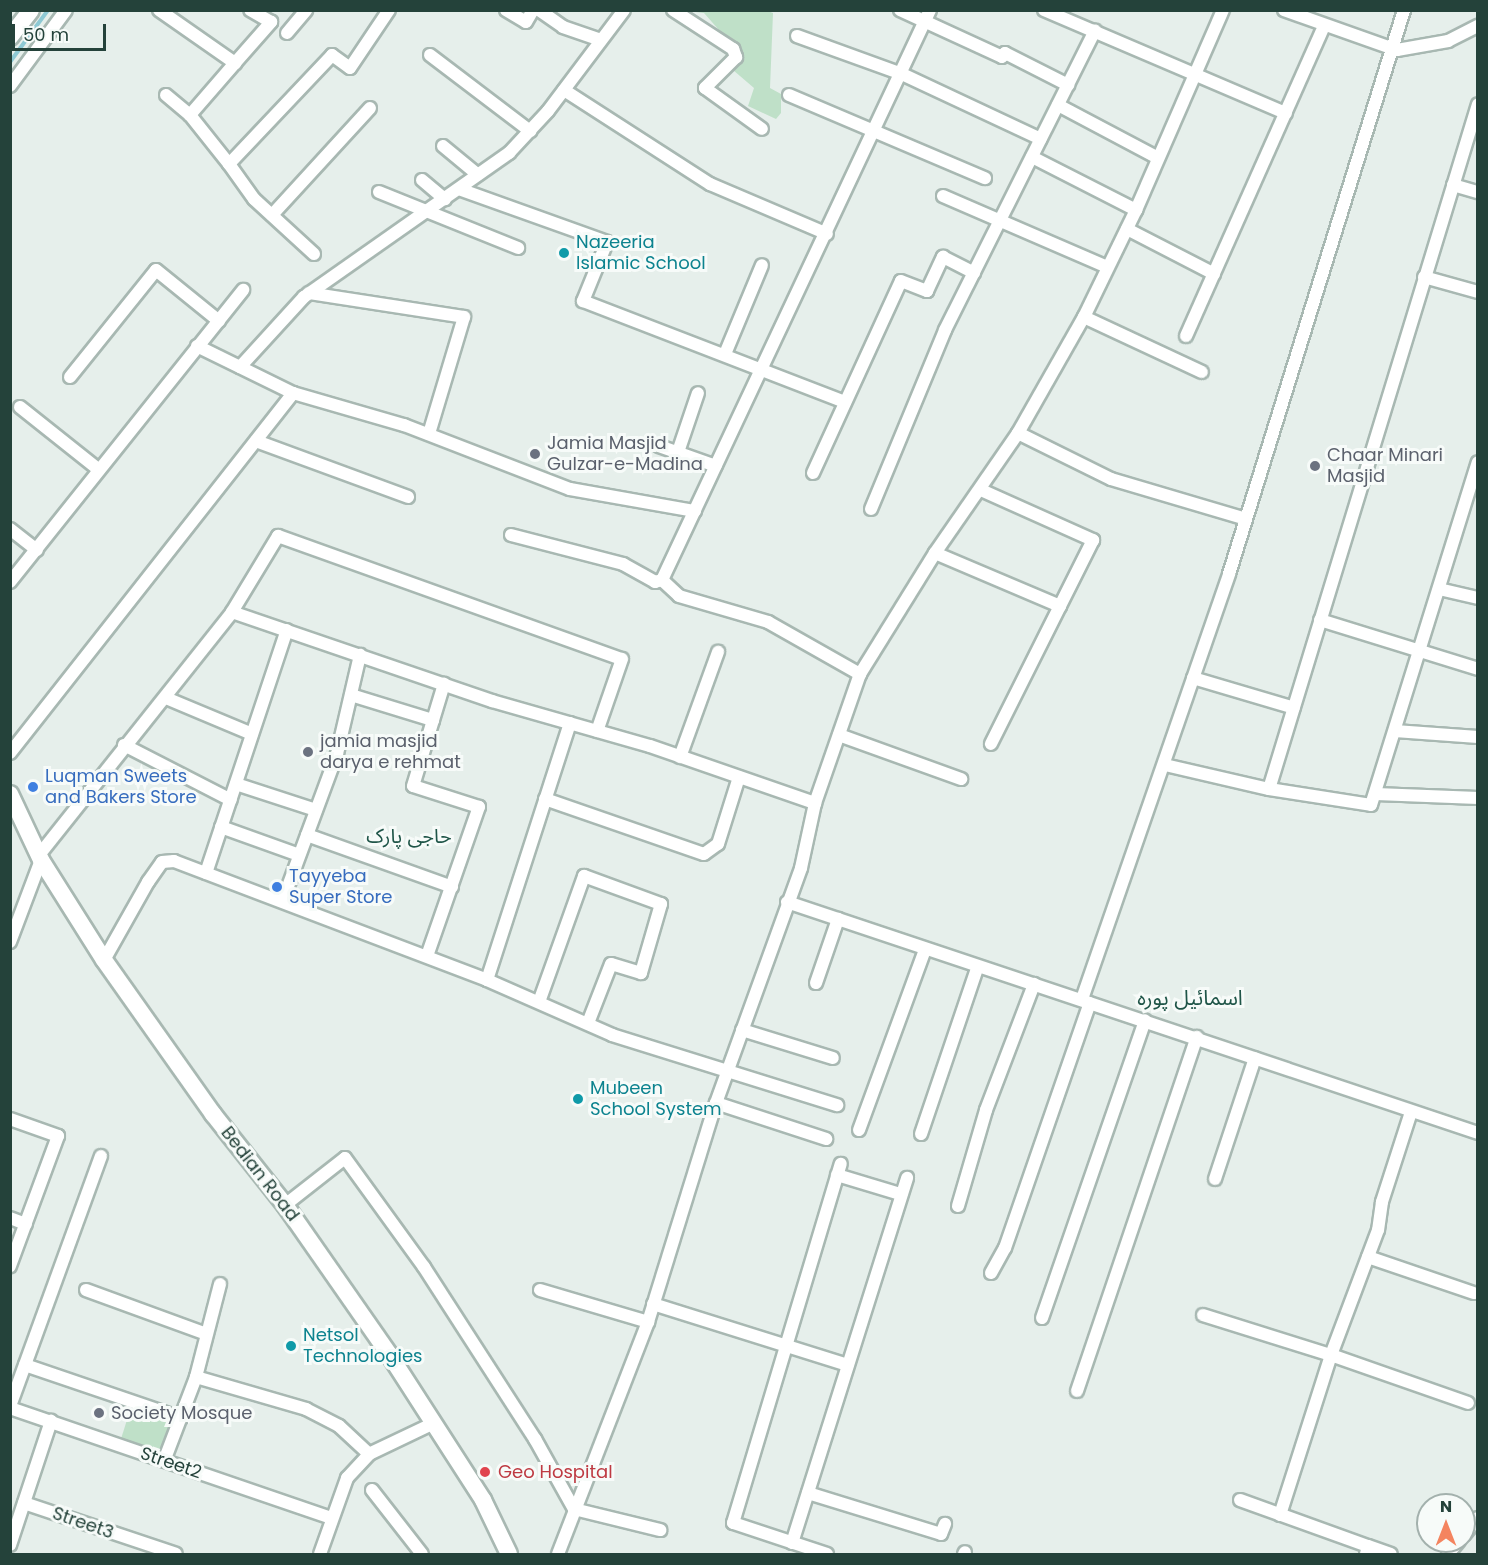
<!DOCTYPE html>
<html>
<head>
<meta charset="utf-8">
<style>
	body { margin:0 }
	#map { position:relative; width:1488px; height:1565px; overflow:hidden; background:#e6efeb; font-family:Poppins,"Noto Sans Arabic",sans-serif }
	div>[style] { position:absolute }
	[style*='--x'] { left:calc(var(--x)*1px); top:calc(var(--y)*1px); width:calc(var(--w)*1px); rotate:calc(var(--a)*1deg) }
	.green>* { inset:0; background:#bfe0c8 }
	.stream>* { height:4px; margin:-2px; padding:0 2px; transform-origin:2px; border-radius:2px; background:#8ec9d4 }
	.roads { filter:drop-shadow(2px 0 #a8b8b2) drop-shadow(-2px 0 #a8b8b2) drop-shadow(0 2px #a8b8b2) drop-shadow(0 -2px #a8b8b2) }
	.street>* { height:12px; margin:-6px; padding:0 6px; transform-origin:6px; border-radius:6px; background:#fff }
	.secondary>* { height:16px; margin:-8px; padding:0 8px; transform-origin:8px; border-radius:8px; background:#fff }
	.dots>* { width:16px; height:16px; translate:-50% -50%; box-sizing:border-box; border:3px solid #f7fbf9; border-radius:50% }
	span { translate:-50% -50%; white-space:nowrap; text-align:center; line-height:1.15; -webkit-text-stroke:6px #f7fbf9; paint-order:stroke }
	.culture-label { font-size:18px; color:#0d838f }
	.left { translate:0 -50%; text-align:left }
	.worship-label { font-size:18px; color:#5b616d }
	.shop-label { font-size:18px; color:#366cbe }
	.street-label { font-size:18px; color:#24423a }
	.health-label { font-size:18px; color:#be3a42 }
	.neighbourhood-label { font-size:20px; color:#1f5548 }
	.quarter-label { font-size:21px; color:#1f5548 }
	.frame { position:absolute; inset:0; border:12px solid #24423a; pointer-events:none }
	.north { position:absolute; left:1416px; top:1493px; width:60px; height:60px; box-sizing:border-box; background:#f7fbf9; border:2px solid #a3b1ad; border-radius:50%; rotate:0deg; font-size:16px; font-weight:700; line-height:24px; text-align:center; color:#24423a }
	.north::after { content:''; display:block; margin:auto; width:21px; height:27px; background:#f4845f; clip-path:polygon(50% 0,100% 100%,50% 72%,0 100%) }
	.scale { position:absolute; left:12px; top:24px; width:94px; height:27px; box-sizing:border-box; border:3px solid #24423a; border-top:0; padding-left:8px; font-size:18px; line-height:21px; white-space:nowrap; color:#24423a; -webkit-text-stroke:4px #f7fbf9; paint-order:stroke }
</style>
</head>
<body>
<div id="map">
	<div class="green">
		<div style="clip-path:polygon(765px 10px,773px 13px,770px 88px,781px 94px,781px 113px,776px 119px,748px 106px,754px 88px,733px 70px,741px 58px,735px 41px,726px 38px,704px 13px,687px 11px)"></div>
		<div style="clip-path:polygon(132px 1404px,174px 1418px,160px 1455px,120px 1442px)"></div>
	</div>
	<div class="stream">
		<div style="--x:10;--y:62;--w:64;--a:-53.8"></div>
	</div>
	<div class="roads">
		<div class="street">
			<div style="--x:159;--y:10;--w:93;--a:34.9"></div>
			<div style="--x:235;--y:63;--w:69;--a:130.9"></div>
			<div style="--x:506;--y:10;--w:23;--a:31"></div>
			<div style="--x:526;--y:22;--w:14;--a:-60"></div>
			<div style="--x:539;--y:10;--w:29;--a:35"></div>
			<div style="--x:563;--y:27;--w:40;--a:18.9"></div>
			<div style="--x:673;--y:10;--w:72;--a:33"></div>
			<div style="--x:733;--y:49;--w:9;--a:69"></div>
			<div style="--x:736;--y:57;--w:44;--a:135"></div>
			<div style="--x:705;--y:88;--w:70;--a:35.7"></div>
			<div style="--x:900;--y:10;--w:112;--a:24.7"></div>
			<div style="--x:1002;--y:57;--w:5;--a:-53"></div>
			<div style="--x:1005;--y:53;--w:71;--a:26.9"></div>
			<div style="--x:1044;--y:10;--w:263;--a:23.1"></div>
			<div style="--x:1284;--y:10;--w:120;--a:19.5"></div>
			<div style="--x:1397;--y:50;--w:52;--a:-10"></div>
			<div style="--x:1448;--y:41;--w:34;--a:-27"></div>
			<div style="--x:287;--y:33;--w:30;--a:-50"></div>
			<div style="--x:797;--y:36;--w:112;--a:19.9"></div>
			<div style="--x:902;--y:74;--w:153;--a:25.1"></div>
			<div style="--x:430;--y:55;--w:126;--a:37.2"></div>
			<div style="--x:235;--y:63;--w:55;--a:-48.7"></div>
			<div style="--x:271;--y:22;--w:24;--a:-150"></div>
			<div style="--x:10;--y:86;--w:94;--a:-53.6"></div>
			<div style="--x:564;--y:90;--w:174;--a:32.8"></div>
			<div style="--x:710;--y:184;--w:127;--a:23.1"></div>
			<div style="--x:166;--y:95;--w:31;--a:40"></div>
			<div style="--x:190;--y:115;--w:63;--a:51.5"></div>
			<div style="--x:789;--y:95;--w:213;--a:23"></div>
			<div style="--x:1058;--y:105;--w:113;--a:27.9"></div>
			<div style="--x:443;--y:146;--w:45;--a:39.6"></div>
			<div style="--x:1032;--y:157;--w:117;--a:27"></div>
			<div style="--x:422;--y:180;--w:30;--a:40"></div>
			<div style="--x:1453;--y:185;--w:26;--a:16"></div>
			<div style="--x:459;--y:189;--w:157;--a:19.7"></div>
			<div style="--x:607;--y:242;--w:64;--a:112.1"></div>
			<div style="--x:583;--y:301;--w:281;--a:21.1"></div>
			<div style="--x:379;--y:192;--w:150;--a:21.9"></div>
			<div style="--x:943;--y:196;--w:179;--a:23.4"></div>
			<div style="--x:272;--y:215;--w:145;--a:-47.5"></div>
			<div style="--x:1127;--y:229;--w:98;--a:27.3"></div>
			<div style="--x:314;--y:254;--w:81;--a:-137.5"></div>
			<div style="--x:254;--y:199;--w:43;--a:-125.5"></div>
			<div style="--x:229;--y:164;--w:150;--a:-46.6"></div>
			<div style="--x:332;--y:55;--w:22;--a:36"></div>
			<div style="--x:350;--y:68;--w:70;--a:-56.1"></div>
			<div style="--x:1424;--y:277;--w:56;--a:15.5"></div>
			<div style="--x:309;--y:293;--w:157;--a:8.8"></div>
			<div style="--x:464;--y:317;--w:122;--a:106.7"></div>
			<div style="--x:1084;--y:317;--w:130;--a:25"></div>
			<div style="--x:1186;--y:336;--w:339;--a:-66"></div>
			<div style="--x:197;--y:346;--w:107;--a:26.1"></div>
			<div style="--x:293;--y:393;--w:116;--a:16.1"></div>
			<div style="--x:404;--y:425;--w:178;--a:21.1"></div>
			<div style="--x:570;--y:489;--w:127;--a:10"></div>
			<div style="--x:725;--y:354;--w:96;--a:-67.4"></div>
			<div style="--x:240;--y:367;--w:95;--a:-47.6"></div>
			<div style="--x:304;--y:297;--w:251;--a:-35.1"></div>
			<div style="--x:509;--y:153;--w:57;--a:-47.1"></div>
			<div style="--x:548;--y:111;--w:126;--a:-53"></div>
			<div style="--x:70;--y:377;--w:137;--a:-51.2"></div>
			<div style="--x:156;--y:270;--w:81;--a:39"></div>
			<div style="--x:20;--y:407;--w:100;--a:38.5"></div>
			<div style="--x:1018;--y:433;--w:104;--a:26.3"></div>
			<div style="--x:1111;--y:479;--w:141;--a:16.5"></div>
			<div style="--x:256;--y:441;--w:162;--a:20.2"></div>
			<div style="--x:659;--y:446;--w:60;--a:19.3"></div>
			<div style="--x:678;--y:452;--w:62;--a:-71.3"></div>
			<div style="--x:813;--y:473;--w:211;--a:-65.4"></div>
			<div style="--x:901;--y:281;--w:28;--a:21"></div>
			<div style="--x:927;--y:291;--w:38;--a:-65"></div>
			<div style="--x:943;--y:257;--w:35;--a:27"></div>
			<div style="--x:981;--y:490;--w:123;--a:24.1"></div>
			<div style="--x:1093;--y:540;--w:228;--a:116.6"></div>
			<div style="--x:871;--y:509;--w:194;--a:-67.5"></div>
			<div style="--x:945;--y:330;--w:335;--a:-63.4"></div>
			<div style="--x:10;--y:529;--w:34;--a:38"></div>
			<div style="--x:511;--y:535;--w:116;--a:14.5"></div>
			<div style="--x:623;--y:564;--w:37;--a:29"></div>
			<div style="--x:655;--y:582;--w:7;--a:-16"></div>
			<div style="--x:935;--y:553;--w:136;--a:23"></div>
			<div style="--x:662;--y:580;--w:630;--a:-64.82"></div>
			<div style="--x:662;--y:580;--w:23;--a:43"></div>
			<div style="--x:679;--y:596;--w:93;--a:16.3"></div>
			<div style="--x:768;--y:622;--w:106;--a:29.5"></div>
			<div style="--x:10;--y:582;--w:374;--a:-51.4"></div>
			<div style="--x:1439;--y:589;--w:40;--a:13"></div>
			<div style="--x:232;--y:612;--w:275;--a:18.9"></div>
			<div style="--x:492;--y:701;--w:164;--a:15.9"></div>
			<div style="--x:650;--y:746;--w:175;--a:19.1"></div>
			<div style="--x:1320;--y:620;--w:165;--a:17.2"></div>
			<div style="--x:1193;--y:678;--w:105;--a:16.5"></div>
			<div style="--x:351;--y:695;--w:86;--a:17"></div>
			<div style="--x:166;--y:698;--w:93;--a:22.7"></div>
			<div style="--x:1395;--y:731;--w:83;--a:4.1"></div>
			<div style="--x:839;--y:735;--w:130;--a:19.8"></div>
			<div style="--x:124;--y:745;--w:120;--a:27.2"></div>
			<div style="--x:10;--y:753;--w:458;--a:-51.8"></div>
			<div style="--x:680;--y:757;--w:112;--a:-70.1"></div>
			<div style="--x:1165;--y:765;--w:107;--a:13"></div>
			<div style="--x:1269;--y:789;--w:103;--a:8.9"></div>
			<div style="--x:1371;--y:805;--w:359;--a:-72.7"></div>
			<div style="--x:236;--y:784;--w:84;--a:18"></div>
			<div style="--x:1269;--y:789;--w:716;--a:-73.03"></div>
			<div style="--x:1376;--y:794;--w:102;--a:2.2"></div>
			<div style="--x:545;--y:799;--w:168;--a:19.1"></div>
			<div style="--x:704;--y:854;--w:17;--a:-36"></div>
			<div style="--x:718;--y:844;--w:70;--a:-72.6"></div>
			<div style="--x:221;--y:827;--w:83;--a:19.7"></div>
			<div style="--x:307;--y:835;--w:154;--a:19.7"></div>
			<div style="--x:39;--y:855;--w:310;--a:-51.5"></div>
			<div style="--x:232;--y:612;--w:89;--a:-58.8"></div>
			<div style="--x:278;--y:536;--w:365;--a:19.7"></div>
			<div style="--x:622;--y:659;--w:76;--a:109.1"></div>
			<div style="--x:206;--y:873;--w:256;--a:-71.6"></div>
			<div style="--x:283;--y:900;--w:156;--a:-69.7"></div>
			<div style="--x:337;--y:754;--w:102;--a:-76.9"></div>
			<div style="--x:787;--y:902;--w:729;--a:18.48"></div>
			<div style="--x:10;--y:942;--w:88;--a:-69.3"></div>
			<div style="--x:427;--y:956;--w:158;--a:-70.8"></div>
			<div style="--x:479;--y:807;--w:69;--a:-162.3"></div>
			<div style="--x:413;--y:786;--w:107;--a:-73.1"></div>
			<div style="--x:104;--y:960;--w:90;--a:-60.6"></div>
			<div style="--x:148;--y:882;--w:24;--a:-55"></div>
			<div style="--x:162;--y:862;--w:12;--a:-5"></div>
			<div style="--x:174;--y:861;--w:335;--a:20.8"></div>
			<div style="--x:487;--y:980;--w:137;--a:23.7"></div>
			<div style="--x:612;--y:1035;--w:236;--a:17.3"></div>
			<div style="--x:487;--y:980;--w:270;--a:-72.1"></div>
			<div style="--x:816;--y:983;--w:68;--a:-71"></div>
			<div style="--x:1082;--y:999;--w:450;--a:-70.9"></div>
			<div style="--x:1229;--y:574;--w:591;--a:-72.76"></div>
			<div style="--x:539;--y:1002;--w:134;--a:-70.3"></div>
			<div style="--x:584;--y:876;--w:82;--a:20"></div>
			<div style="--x:661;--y:904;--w:72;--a:106.2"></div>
			<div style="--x:641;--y:973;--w:31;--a:-163"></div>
			<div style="--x:611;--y:964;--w:63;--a:111.3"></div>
			<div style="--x:742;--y:1030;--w:95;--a:17.1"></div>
			<div style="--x:716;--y:1103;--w:116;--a:18.1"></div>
			<div style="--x:1411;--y:1112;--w:95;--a:107.9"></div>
			<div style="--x:1382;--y:1202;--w:28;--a:98"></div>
			<div style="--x:1378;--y:1230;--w:134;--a:110.6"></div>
			<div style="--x:1331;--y:1355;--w:145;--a:19.3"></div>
			<div style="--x:10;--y:1119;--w:51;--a:19.5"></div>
			<div style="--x:58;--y:1136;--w:139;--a:110.3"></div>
			<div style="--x:859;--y:1130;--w:192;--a:-69.9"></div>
			<div style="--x:921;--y:1134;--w:177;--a:-71.3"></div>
			<div style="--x:837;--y:1175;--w:66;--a:16.8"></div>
			<div style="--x:1215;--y:1179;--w:127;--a:-71.7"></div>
			<div style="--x:285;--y:1205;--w:76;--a:-38.1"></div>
			<div style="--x:345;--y:1158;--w:135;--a:54.1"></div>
			<div style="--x:424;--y:1267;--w:205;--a:57.2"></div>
			<div style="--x:535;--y:1439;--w:80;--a:60.9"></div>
			<div style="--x:574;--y:1509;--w:89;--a:13.7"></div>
			<div style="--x:958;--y:1206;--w:100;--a:-73.7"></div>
			<div style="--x:986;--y:1110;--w:135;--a:-69.1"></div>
			<div style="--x:10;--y:1218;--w:17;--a:21"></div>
			<div style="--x:1368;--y:1257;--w:112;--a:18.8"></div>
			<div style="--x:991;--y:1273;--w:29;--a:-61"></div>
			<div style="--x:1005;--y:1248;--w:259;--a:-70.9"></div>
			<div style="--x:86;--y:1290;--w:128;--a:20.1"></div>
			<div style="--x:540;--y:1290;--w:113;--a:16.5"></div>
			<div style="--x:653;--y:1304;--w:204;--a:17.4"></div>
			<div style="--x:1203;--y:1315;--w:134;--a:17.4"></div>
			<div style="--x:1331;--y:1355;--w:168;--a:107.7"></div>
			<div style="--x:1042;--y:1318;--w:315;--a:-70.9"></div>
			<div style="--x:25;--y:1365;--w:165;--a:18.8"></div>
			<div style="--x:196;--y:1377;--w:115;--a:16.2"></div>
			<div style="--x:306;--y:1409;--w:37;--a:27"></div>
			<div style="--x:339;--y:1426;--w:41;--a:43"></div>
			<div style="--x:1077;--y:1391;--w:374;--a:-71.3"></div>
			<div style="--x:10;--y:1406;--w:266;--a:-70"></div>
			<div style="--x:10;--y:1408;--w:340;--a:18.9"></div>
			<div style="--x:164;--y:1461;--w:90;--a:-69.1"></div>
			<div style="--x:196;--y:1377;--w:96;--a:-75.5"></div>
			<div style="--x:372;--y:1490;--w:81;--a:52"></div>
			<div style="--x:808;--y:1493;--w:139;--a:17.1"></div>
			<div style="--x:941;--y:1534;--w:11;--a:-68"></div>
			<div style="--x:1240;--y:1500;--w:136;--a:19.8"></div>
			<div style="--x:24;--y:1503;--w:160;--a:18.5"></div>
			<div style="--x:1464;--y:1535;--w:22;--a:-51"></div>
			<div style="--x:792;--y:1543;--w:383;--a:-72.5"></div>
			<div style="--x:10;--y:1545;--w:131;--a:-71.7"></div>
			<div style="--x:320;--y:1554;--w:81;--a:-70.4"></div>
			<div style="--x:347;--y:1478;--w:33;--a:-47"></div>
			<div style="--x:369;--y:1454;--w:70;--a:-25.5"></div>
			<div style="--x:558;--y:1554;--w:249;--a:-68.8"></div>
			<div style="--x:648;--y:1322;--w:229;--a:-72.8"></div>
			<div style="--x:716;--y:1103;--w:250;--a:-70.1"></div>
			<div style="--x:801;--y:868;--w:66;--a:-77.8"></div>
			<div style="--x:815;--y:803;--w:137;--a:-70.8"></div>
			<div style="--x:860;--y:674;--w:142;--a:-58.2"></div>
			<div style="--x:935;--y:553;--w:146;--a:-55.3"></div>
			<div style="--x:1018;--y:433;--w:133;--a:-60.4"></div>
			<div style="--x:1084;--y:317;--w:119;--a:-64.1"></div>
			<div style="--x:1136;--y:210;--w:218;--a:-66.5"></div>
			<div style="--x:827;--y:1554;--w:99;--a:-161.7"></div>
			<div style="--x:733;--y:1523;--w:375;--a:-73.3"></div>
			<div style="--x:964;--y:1554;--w:2;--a:-63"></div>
			<div style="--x:1366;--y:1554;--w:8;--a:-76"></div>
			<div style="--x:1368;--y:1546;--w:24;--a:19"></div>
			<div style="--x:1448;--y:1554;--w:17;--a:-50"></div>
		</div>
		<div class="secondary">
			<div style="--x:10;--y:37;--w:34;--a:-52"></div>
			<div style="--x:10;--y:794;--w:73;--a:64.8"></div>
			<div style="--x:41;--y:860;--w:118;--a:57.8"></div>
			<div style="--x:104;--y:960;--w:189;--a:54.7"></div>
			<div style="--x:213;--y:1114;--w:116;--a:51.6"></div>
			<div style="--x:285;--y:1205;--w:182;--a:55.1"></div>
			<div style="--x:389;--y:1354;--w:174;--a:57.2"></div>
			<div style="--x:483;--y:1500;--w:60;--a:64.3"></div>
		</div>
	</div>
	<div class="dots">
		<div style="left:564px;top:253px;background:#0f9aa8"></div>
		<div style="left:535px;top:454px;background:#6b7280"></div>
		<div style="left:1315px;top:466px;background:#6b7280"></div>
		<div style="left:308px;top:752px;background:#6b7280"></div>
		<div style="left:33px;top:787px;background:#3f7fe0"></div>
		<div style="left:277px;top:887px;background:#3f7fe0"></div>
		<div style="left:578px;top:1099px;background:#0f9aa8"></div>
		<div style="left:291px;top:1346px;background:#0f9aa8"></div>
		<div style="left:99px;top:1413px;background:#6b7280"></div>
		<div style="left:485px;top:1472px;background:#e0444e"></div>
	</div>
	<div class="culture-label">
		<span class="left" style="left:576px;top:253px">Nazeeria<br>Islamic School</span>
		<span class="left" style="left:590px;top:1099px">Mubeen<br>School System</span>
		<span class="left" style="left:303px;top:1346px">Netsol<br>Technologies</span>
	</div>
	<div class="worship-label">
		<span class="left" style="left:547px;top:454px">Jamia Masjid<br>Gulzar-e-Madina</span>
		<span class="left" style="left:1327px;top:466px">Chaar Minari<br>Masjid</span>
		<span class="left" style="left:320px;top:752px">jamia masjid<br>darya e rehmat</span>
		<span class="left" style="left:111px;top:1413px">Society Mosque</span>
	</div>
	<div class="shop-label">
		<span class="left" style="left:45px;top:787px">Luqman Sweets<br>and Bakers Store</span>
		<span class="left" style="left:289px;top:887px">Tayyeba<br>Super Store</span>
	</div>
	<div class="street-label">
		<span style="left:260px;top:1174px;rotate:52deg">Bedian Road</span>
		<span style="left:171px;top:1463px;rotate:19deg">Street2</span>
		<span style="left:83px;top:1523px;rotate:19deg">Street3</span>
	</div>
	<div class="health-label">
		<span class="left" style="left:498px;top:1472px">Geo Hospital</span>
	</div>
	<div class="neighbourhood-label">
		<span style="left:409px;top:836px">حاجی پارک</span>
	</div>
	<div class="quarter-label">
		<span style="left:1190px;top:998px">اسمائیل پورہ</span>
	</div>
	<div class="frame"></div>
	<div class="north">N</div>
	<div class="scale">50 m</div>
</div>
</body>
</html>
